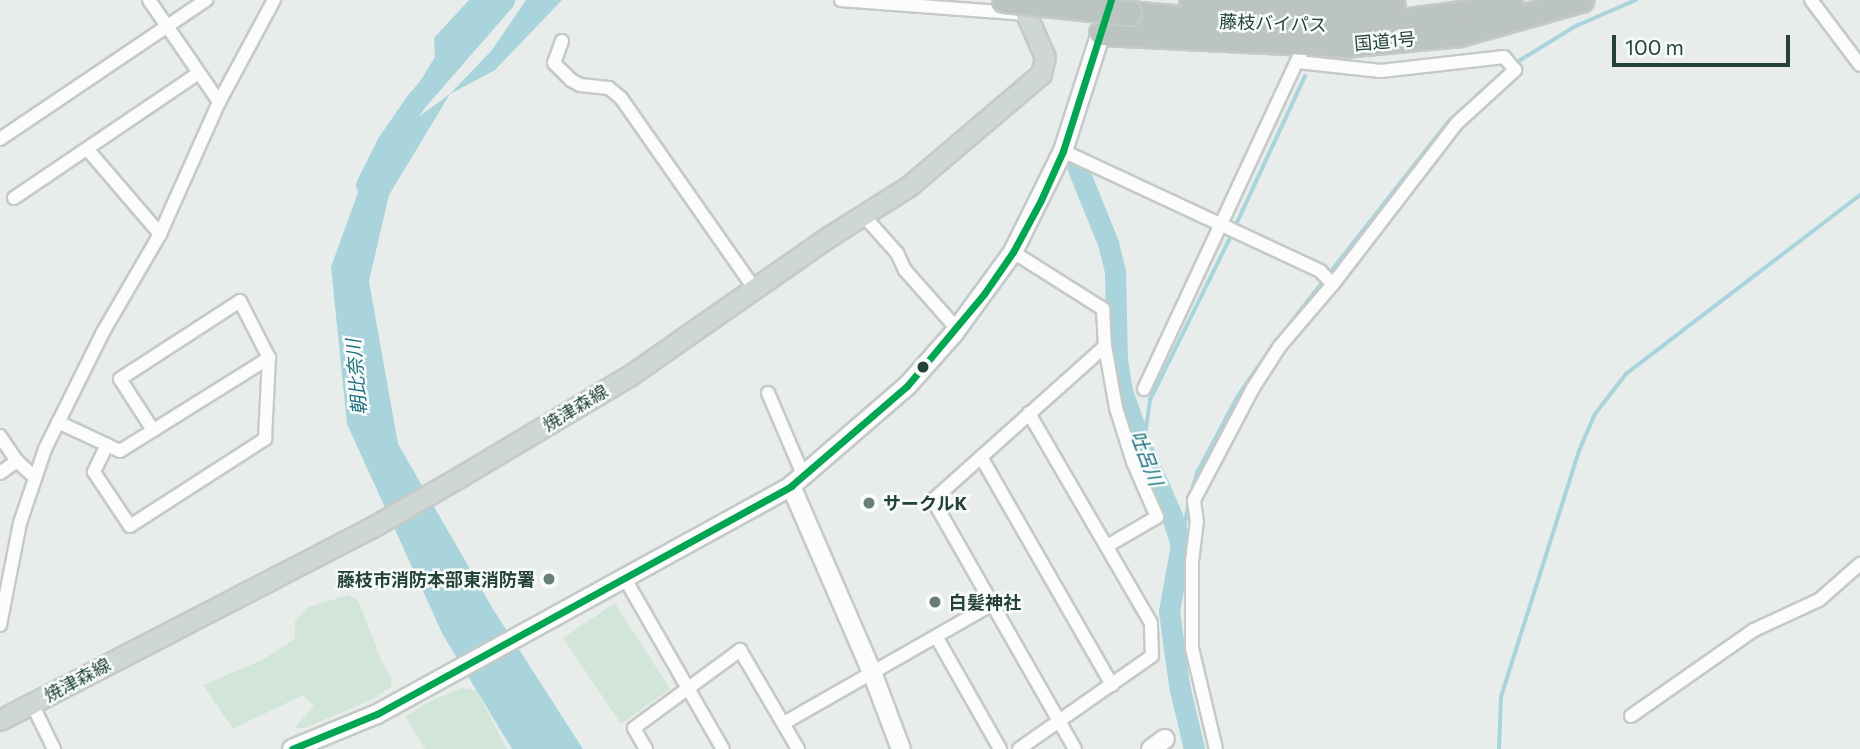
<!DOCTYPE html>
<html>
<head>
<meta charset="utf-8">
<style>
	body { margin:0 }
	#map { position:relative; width:1860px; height:749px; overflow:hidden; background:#e8edeb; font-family:Commissioner,"Noto Sans JP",sans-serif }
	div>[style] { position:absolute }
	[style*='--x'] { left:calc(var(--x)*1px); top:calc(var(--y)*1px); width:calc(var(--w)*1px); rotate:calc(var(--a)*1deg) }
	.green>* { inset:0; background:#d1e6d8 }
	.water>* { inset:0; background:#a9d4db }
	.stream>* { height:3.5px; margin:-1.75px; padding:0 1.75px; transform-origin:1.75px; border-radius:1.75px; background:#a9d4db }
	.river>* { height:21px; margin:-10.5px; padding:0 10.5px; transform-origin:10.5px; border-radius:10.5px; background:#a9d4db }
	.roads { filter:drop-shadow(2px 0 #c5cac8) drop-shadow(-2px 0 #c5cac8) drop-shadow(0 2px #c5cac8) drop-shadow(0 -2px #c5cac8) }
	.street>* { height:12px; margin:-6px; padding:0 6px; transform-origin:6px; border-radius:6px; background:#fcfcfc }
	.secondary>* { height:18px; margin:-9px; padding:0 9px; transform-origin:9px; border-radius:9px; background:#fcfcfc }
	.primary>* { height:19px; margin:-9.5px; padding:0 9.5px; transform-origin:9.5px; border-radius:9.5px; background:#cfd7d5 }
	.highway>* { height:23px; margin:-11.5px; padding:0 11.5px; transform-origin:11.5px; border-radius:11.5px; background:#bcc4c2 }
	.bridges { filter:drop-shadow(2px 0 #c3ccc9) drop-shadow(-2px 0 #c3ccc9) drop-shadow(0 2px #c3ccc9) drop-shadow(0 -2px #c3ccc9) }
	.highway-bridge>* { height:23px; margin:-11.5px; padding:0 11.5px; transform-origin:11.5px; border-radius:11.5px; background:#bcc4c2 }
	.bus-1>* { height:7px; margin:-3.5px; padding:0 3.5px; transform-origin:3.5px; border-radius:3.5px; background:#00a651 }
	.dots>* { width:19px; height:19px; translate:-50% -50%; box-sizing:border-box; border:4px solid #f7fbf9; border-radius:50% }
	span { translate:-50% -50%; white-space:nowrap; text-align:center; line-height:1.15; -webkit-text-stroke:5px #f7fbf9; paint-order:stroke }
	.street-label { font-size:18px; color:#24423a }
	.poi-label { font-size:18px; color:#24423a; font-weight:700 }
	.left { translate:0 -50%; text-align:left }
	.right { translate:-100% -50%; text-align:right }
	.water-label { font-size:19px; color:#1c6f80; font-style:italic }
	.scale { position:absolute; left:1612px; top:35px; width:178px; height:32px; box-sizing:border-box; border:4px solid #24423a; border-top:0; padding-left:9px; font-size:21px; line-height:24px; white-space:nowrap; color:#24423a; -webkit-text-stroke:5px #f7fbf9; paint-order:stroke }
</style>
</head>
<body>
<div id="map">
	<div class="green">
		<div style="clip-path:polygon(348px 595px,358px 600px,382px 662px,392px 678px,391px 687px,375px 698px,305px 728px,294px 728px,314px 706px,303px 695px,233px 729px,203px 685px,262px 660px,295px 639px,295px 621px,309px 607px)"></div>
		<div style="clip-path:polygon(615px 603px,670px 689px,621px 724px,563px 638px)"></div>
		<div style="clip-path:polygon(462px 688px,477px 691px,507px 749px,425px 749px,405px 717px,428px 702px)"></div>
	</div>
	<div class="water">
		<div style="clip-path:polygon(469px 0,495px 0,445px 66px,402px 111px,435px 57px,434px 38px)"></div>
		<div style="clip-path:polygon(526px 0,562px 0,495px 70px,450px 94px,389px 195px,369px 281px,398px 444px,493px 609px,583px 749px,512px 749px,443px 635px,347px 424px,331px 267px,364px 176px,406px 126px,450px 94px,492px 50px)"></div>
	</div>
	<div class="stream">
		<div style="--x:1514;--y:64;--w:73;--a:-31.5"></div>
		<div style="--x:1576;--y:26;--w:65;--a:-23.4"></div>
		<div style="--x:1235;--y:227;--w:166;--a:-65.1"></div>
		<div style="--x:1278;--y:339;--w:277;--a:-51.9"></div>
		<div style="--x:1449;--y:121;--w:79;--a:-41.9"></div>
		<div style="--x:1143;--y:450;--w:50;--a:-82"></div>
		<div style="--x:1150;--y:400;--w:185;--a:-63.7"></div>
		<div style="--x:1191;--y:494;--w:22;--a:-74"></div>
		<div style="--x:1197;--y:473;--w:87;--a:-62"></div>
		<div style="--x:1238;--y:396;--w:58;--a:-55.5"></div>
		<div style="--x:1181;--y:545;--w:45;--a:-79.7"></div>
		<div style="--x:1499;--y:749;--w:52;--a:-87.8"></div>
		<div style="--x:1501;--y:697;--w:258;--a:-72.4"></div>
		<div style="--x:1579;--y:451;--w:40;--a:-66.6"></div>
		<div style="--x:1595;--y:414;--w:51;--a:-52.2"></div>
		<div style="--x:1626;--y:374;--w:295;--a:-37.4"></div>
	</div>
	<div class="river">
		<div style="--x:1078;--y:169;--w:80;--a:67.9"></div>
		<div style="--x:1108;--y:243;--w:30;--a:76"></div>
		<div style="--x:1115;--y:272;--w:88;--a:88.7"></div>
		<div style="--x:1117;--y:360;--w:31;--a:81"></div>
		<div style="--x:1122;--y:391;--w:63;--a:70.4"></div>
		<div style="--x:1143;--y:450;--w:72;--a:66.3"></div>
		<div style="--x:1172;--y:516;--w:30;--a:73"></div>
		<div style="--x:1181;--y:545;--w:67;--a:100.3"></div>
		<div style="--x:1169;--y:611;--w:75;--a:82.3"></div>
		<div style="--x:1179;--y:685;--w:66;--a:76.8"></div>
		<div style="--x:366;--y:185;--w:47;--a:-63.4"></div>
		<div style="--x:387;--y:143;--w:51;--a:-55.4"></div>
		<div style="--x:416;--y:101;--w:134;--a:-48.9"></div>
	</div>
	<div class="roads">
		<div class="street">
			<div style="--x:149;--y:0;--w:124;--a:55.5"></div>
			<div style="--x:841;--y:0;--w:186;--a:4.3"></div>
			<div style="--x:1811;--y:0;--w:81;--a:53"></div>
			<div style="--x:562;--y:41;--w:23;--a:110"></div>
			<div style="--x:554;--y:63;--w:24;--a:45"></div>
			<div style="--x:571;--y:80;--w:10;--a:29"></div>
			<div style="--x:580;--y:85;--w:29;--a:6"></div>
			<div style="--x:609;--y:88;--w:16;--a:40"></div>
			<div style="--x:621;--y:98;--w:232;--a:55"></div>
			<div style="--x:0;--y:139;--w:249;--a:-34"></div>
			<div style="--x:88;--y:150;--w:111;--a:49.4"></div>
			<div style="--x:1063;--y:151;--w:284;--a:25"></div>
			<div style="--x:1320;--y:271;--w:18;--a:45"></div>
			<div style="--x:14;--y:198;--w:221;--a:-34.1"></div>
			<div style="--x:863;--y:215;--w:51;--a:48.2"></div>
			<div style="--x:897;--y:253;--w:19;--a:65"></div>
			<div style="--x:905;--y:270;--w:79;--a:48.6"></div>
			<div style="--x:1013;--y:252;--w:107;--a:32.3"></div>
			<div style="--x:1103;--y:309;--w:37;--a:87"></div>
			<div style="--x:1105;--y:346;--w:63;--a:79.9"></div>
			<div style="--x:1116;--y:408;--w:57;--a:72.5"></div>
			<div style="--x:1133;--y:462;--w:60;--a:66.4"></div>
			<div style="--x:1157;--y:517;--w:58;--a:149.9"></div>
			<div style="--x:1144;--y:389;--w:370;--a:-65"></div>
			<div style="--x:768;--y:393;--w:91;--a:66.8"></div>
			<div style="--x:58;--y:422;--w:68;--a:25.1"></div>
			<div style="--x:120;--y:451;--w:176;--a:-32"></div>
			<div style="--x:0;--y:436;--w:30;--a:56"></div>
			<div style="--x:17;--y:461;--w:23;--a:43"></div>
			<div style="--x:107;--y:445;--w:30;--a:116"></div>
			<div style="--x:94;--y:472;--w:65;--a:56.3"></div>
			<div style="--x:130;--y:526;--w:161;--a:-32.8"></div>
			<div style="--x:265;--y:439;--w:81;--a:-87.2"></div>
			<div style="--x:269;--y:358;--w:64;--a:-117"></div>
			<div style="--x:240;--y:301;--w:143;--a:147"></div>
			<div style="--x:120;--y:379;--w:61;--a:57.1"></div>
			<div style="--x:981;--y:457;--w:263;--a:60.1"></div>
			<div style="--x:0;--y:473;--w:21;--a:-35"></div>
			<div style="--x:624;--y:577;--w:198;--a:60.1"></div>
			<div style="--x:0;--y:625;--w:104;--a:-78.9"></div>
			<div style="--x:20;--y:523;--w:78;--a:-71.3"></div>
			<div style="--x:45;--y:449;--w:131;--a:-63.6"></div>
			<div style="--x:103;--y:332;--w:113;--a:-59.8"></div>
			<div style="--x:160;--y:234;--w:145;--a:-65.9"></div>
			<div style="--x:219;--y:102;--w:116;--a:-61.7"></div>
			<div style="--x:937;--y:638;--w:128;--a:60.4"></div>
			<div style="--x:32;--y:704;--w:50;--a:63.9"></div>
			<div style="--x:1631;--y:716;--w:150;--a:-35"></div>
			<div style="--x:1754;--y:630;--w:72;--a:-24.8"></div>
			<div style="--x:1819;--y:600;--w:55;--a:-41.3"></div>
			<div style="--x:784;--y:723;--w:238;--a:-29.7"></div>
			<div style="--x:646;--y:749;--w:24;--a:-120"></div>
			<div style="--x:634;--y:728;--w:132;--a:-36.3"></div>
			<div style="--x:740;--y:650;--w:115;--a:59.6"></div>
			<div style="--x:1019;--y:749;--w:162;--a:-35"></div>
			<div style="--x:1152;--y:656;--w:33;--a:-92"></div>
			<div style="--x:1151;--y:623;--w:243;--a:-120.2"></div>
			<div style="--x:1075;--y:749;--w:287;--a:-119.7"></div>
			<div style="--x:933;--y:500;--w:231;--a:-41.8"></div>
			<div style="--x:1216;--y:749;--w:104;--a:-103.4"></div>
			<div style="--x:1192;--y:648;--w:87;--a:-90"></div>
			<div style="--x:1192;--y:561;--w:39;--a:-83"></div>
			<div style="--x:1197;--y:522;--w:22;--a:-98"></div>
			<div style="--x:1194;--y:500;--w:127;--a:-62.2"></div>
			<div style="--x:1253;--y:388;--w:50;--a:-57.3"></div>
			<div style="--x:1280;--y:346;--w:82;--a:-49.5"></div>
			<div style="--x:1333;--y:284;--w:203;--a:-52.4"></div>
			<div style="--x:1457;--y:123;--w:79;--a:-42.4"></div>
			<div style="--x:1515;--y:70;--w:17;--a:-130"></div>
			<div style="--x:1504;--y:57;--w:124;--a:173.5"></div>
			<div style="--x:1381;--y:71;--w:84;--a:-173.9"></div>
		</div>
		<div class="secondary">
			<div style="--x:791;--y:486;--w:206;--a:66.5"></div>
			<div style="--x:873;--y:675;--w:79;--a:69.3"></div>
			<div style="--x:292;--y:749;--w:92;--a:-22.4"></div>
			<div style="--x:377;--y:714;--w:473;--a:-28.8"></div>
			<div style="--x:791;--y:486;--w:153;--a:-40.8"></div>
			<div style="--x:907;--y:386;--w:71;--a:-48.4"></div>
			<div style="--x:954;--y:333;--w:100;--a:-53.9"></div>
			<div style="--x:1013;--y:252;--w:113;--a:-63.7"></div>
			<div style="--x:1063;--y:151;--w:134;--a:-72.2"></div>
			<div style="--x:1151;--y:749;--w:17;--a:-36"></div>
		</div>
		<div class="primary">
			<div style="--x:0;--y:720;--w:416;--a:-27.4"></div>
			<div style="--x:369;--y:529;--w:106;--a:-29.9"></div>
			<div style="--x:461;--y:476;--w:196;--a:-30.8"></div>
			<div style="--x:629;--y:376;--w:245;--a:-34.9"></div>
			<div style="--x:830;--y:236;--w:93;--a:-32.3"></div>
			<div style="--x:909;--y:186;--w:173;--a:-40.3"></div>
			<div style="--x:1041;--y:74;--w:17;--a:-77"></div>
			<div style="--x:1045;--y:57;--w:47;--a:-113.8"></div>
			<div style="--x:1026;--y:14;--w:14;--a:-94"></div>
		</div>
		<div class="highway">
			<div style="--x:1191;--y:0;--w:124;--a:4.2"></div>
			<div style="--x:1315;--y:9;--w:78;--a:-2.2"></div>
			<div style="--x:1129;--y:13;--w:87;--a:5.3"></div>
			<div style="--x:1216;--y:21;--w:106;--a:2.2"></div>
			<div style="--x:1322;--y:25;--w:87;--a:-3.3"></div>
			<div style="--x:1409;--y:20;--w:103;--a:-7.8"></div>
			<div style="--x:1101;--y:33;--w:243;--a:2.8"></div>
			<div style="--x:1344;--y:45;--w:117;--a:-5.4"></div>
			<div style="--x:1460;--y:34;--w:126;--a:-15.7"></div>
		</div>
	</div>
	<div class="bridges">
		<div class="highway-bridge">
			<div style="--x:1004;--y:0;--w:126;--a:5.9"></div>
		</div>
	</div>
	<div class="bus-1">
		<div style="--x:292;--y:749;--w:92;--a:-22.4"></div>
		<div style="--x:377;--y:714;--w:473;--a:-28.8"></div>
		<div style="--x:791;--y:486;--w:153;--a:-40.8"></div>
		<div style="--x:907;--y:386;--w:120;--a:-50.1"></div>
		<div style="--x:984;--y:294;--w:51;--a:-55.4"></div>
		<div style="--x:1013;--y:252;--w:59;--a:-61.7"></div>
		<div style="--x:1041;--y:200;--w:54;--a:-65.8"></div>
		<div style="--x:1063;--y:151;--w:158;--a:-72.4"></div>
	</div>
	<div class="dots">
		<div style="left:923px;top:367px;background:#24423a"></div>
		<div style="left:869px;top:503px;background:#697e78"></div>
		<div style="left:549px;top:579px;background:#697e78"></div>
		<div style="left:935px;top:602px;background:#697e78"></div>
	</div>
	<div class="street-label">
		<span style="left:1273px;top:23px;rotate:2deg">藤枝バイパス</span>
		<span style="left:1385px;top:41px;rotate:-5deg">国道1号</span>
		<span style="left:575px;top:408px;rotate:-31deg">焼津森線</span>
		<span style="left:77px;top:680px;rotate:-28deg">焼津森線</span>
	</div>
	<div class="poi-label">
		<span class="left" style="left:883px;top:503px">サークルK</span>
		<span class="right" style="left:535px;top:579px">藤枝市消防本部東消防署</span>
		<span class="left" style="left:949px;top:602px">白髪神社</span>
	</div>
	<div class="water-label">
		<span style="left:356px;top:377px;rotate:-95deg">朝比奈川</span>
		<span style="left:1147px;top:458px;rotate:69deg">吐呂川</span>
	</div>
	<div class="scale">100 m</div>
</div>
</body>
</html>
